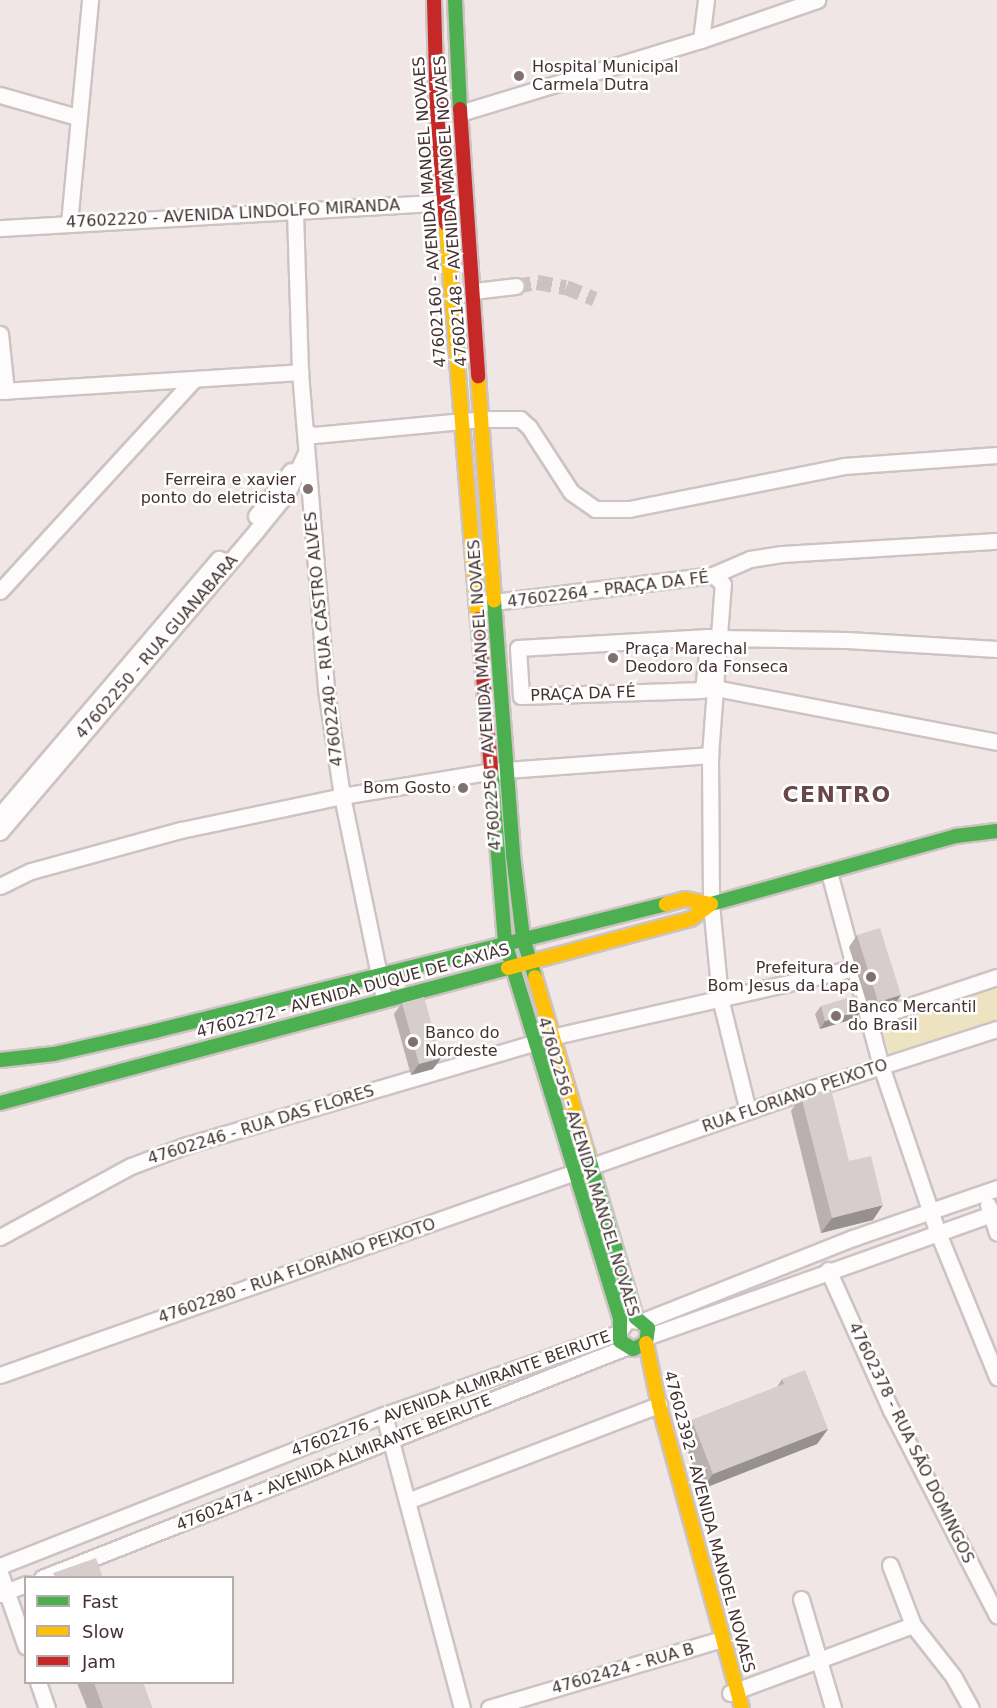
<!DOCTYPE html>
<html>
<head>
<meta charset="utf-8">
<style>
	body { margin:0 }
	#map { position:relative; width:997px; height:1708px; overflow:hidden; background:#efe6e5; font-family:"DejaVu Sans",sans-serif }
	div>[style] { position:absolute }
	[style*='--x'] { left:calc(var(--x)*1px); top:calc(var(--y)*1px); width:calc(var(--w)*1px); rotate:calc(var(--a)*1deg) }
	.green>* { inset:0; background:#eee3c1 }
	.street-tunnel>* { height:15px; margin-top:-7.5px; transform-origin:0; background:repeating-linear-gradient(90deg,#cdc2c1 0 15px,transparent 0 23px) }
	.roads { filter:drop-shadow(2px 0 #cdc3c2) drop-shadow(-2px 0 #cdc3c2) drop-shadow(0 2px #cdc3c2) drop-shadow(0 -2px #cdc3c2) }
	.street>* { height:15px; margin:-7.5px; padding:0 7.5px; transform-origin:7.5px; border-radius:7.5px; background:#fdfbfb }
	.fast>* { height:14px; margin:-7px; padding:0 7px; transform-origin:7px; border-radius:7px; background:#4caf50 }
	.slow>* { height:14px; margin:-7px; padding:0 7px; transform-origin:7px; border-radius:7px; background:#ffc107 }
	.jam>* { height:14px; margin:-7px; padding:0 7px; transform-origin:7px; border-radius:7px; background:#c62828 }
	.wall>* { inset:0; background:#b9b0af }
	.shaded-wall>* { inset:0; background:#96908f }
	.building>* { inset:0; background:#d7cdcc }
	.dots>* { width:16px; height:16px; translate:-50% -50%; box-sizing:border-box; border:3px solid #fff; border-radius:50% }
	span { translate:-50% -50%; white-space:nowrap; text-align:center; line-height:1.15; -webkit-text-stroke:5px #fff; paint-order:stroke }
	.poi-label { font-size:16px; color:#453131 }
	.left { translate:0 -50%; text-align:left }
	.right { translate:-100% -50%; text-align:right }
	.street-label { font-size:16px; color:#453131 }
	.district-label { font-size:22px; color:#694748; font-weight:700; letter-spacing:1.5px }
	.legend { position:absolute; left:24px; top:1576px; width:210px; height:108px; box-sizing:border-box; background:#fff; border:2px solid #b5adad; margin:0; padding:8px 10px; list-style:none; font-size:18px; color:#453131 }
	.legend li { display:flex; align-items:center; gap:12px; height:30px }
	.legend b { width:30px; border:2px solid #b5adad }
</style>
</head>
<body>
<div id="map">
	<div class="green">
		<div style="clip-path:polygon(997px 984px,997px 1021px,892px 1060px,879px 1023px)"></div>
	</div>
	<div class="street-tunnel">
		<div style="--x:516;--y:286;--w:21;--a:-11"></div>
		<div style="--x:537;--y:282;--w:29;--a:10"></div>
		<div style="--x:566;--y:287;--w:31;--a:22"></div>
	</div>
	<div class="roads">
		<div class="street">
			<div style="--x:701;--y:40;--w:40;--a:-82.9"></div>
			<div style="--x:0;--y:95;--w:80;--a:15.9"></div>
			<div style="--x:460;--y:113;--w:252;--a:-16.9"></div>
			<div style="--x:701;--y:40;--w:123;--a:-19"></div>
			<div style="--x:295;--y:212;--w:160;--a:88.2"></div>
			<div style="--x:300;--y:372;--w:318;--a:85.3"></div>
			<div style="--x:326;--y:689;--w:108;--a:81.5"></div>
			<div style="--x:342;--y:796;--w:207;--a:78.3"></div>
			<div style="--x:69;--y:223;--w:224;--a:-84.6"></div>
			<div style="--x:0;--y:228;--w:453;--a:-3.3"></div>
			<div style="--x:474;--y:291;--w:42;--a:-6.8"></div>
			<div style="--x:0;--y:334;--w:57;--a:84"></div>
			<div style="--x:0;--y:391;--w:301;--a:-3.6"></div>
			<div style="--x:305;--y:432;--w:9;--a:18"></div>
			<div style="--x:314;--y:435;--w:169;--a:-5.4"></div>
			<div style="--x:482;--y:419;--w:38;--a:0"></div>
			<div style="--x:520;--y:419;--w:12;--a:42"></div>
			<div style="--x:529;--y:427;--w:77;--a:57.1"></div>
			<div style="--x:571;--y:492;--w:29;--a:35"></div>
			<div style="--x:595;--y:509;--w:34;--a:0"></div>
			<div style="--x:629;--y:509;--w:219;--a:-11.3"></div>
			<div style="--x:844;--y:466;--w:153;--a:-4.1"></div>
			<div style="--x:256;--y:516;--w:57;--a:-52.1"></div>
			<div style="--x:713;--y:575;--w:40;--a:-23.4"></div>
			<div style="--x:750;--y:559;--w:32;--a:-9"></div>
			<div style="--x:782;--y:554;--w:215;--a:-3.5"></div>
			<div style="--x:0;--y:591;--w:287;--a:-47.5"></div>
			<div style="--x:709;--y:637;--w:53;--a:96.5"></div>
			<div style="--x:703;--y:690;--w:182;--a:178.1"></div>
			<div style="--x:521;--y:696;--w:48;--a:-93.6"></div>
			<div style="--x:518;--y:648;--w:191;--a:-3.3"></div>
			<div style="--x:721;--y:638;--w:126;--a:0.9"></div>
			<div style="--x:847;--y:640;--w:150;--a:3.4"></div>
			<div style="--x:715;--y:688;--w:287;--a:10.8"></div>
			<div style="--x:710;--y:755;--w:149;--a:89.6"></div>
			<div style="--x:711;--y:904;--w:94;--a:84.5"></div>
			<div style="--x:720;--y:998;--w:116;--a:76.1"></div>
			<div style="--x:0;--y:815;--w:337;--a:-49.5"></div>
			<div style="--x:0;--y:832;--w:395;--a:-49.6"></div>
			<div style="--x:256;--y:531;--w:49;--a:-50.8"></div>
			<div style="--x:287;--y:493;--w:42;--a:-64.7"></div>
			<div style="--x:829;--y:872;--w:201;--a:75"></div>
			<div style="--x:881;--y:1066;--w:176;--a:71.2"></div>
			<div style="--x:938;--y:1233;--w:156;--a:67.7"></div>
			<div style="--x:0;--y:886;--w:34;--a:-26"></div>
			<div style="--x:31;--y:871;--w:156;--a:-15.3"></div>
			<div style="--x:181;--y:830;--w:165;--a:-11.9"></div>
			<div style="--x:342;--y:796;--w:153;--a:-9.4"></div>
			<div style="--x:493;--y:771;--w:218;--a:-4.2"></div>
			<div style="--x:710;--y:755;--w:171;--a:-85.7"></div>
			<div style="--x:723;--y:584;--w:13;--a:-138"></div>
			<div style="--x:713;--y:575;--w:230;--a:173"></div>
			<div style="--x:870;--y:1019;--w:134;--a:-18.3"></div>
			<div style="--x:551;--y:1037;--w:311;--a:-12.8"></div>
			<div style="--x:988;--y:1205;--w:29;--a:72"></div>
			<div style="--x:0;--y:1237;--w:149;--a:-28.5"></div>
			<div style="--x:131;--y:1166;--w:60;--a:-20.6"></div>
			<div style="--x:187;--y:1145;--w:362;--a:-16.4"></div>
			<div style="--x:828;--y:1270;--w:154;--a:65.8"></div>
			<div style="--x:891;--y:1410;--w:231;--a:62.7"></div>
			<div style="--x:649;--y:1336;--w:369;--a:-19.6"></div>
			<div style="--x:0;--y:1375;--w:865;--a:-19.44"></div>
			<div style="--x:816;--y:1087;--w:190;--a:-17.8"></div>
			<div style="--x:384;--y:1415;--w:303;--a:75.1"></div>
			<div style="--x:407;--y:1501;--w:270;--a:-20.9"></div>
			<div style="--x:890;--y:1565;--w:64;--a:69"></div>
			<div style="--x:913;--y:1625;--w:65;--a:51.9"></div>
			<div style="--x:953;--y:1676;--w:37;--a:61"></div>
			<div style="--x:0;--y:1566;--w:413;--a:-21.5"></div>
			<div style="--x:384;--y:1415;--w:248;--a:-19.3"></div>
			<div style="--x:618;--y:1333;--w:16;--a:-55"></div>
			<div style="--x:627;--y:1320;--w:16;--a:4"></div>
			<div style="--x:643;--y:1321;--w:226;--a:-21.6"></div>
			<div style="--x:853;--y:1238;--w:152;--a:-19.1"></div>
			<div style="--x:0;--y:1573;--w:78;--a:70.6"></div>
			<div style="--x:42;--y:1578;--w:628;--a:-21.58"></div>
			<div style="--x:0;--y:1594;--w:28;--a:-21"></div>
			<div style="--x:801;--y:1599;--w:114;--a:73.6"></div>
			<div style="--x:38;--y:1682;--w:28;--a:71"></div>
			<div style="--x:730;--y:1693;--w:195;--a:-20.4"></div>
			<div style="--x:489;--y:1708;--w:243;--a:-16.5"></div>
		</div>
		<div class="fast">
			<div style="--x:455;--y:0;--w:109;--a:87.4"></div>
			<div style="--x:494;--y:600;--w:256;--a:85.7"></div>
			<div style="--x:513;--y:855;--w:84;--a:83.1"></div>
			<div style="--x:523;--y:938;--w:41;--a:72.9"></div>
			<div style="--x:491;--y:768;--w:175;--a:85.4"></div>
			<div style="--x:505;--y:942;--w:394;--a:73"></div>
			<div style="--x:620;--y:1319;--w:22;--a:90"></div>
			<div style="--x:620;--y:1341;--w:15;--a:32"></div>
			<div style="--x:633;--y:1349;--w:14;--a:-25"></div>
			<div style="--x:646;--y:1343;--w:15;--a:-82"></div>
			<div style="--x:648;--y:1328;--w:16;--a:-140"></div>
			<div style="--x:636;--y:1318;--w:173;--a:-106.4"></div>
			<div style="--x:711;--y:904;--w:254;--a:-15.5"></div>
			<div style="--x:956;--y:836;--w:41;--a:-7"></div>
			<div style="--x:0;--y:1060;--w:54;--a:-6.3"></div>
			<div style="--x:54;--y:1054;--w:104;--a:-12.8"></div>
			<div style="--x:155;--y:1031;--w:527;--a:-13.96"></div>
			<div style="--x:0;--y:1103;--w:526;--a:-14.88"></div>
		</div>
		<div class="slow">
			<div style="--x:446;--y:224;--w:396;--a:85.4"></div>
			<div style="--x:478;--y:376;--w:225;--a:85.9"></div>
			<div style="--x:508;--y:968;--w:189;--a:-15"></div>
			<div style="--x:691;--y:919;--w:25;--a:-37"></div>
			<div style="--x:711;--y:904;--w:26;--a:-169"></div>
			<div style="--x:685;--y:899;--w:20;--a:165"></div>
			<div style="--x:535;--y:977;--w:183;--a:73.5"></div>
			<div style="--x:646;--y:1343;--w:63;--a:78.2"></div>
			<div style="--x:659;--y:1405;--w:314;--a:74.7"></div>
		</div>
		<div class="jam">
			<div style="--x:434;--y:0;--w:114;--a:88.5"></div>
			<div style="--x:437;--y:114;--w:110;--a:85.3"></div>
			<div style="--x:460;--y:109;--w:268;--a:86.1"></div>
			<div style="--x:478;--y:619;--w:150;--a:85"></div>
		</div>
	</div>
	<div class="wall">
		<div style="clip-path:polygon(857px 935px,901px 995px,893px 1006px,870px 1014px,849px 947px)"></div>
		<div style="clip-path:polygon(402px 1003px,441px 1058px,433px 1069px,411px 1075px,394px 1014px)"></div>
		<div style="clip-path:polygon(821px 1006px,856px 1018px,820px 1029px,815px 1014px)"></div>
		<div style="clip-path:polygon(801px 1096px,849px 1161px,873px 1220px,821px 1233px,791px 1111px)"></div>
		<div style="clip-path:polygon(782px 1379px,828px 1429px,817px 1444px,702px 1489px,681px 1435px,692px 1420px,777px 1387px)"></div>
		<div style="clip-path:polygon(77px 1683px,143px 1683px,152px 1708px,87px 1708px)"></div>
	</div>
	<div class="shaded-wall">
		<div style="clip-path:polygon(901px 995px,893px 1006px,870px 1014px,878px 1002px)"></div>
		<div style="clip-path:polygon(862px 1010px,856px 1018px,820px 1029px,825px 1021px)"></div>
		<div style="clip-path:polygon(441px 1058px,433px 1069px,411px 1075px,419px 1064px)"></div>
		<div style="clip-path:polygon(883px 1205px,873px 1220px,821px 1233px,832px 1218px)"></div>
		<div style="clip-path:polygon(828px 1429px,817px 1444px,702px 1489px,713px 1474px)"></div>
	</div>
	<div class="building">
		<div style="clip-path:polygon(880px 928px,901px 995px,878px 1002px,857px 935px)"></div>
		<div style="clip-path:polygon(857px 995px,862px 1010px,825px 1021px,821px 1006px)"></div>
		<div style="clip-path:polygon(424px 997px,441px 1058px,419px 1064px,402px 1003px)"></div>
		<div style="clip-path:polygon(831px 1089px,849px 1161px,871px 1156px,883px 1205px,832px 1218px,801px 1096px)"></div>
		<div style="clip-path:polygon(805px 1370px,828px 1429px,713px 1474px,692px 1420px,784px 1384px,782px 1379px)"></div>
		<div style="clip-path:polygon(96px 1558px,103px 1578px,55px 1578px,53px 1573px)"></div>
		<div style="clip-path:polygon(94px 1683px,143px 1683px,152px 1708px,103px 1708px)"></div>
	</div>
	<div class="dots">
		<div style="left:519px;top:76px;background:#807070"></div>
		<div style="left:308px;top:489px;background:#807070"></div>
		<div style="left:613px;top:658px;background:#807070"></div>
		<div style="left:463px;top:788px;background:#807070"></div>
		<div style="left:871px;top:977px;background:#807070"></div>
		<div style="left:836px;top:1016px;background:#807070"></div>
		<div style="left:413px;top:1042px;background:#807070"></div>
	</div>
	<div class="poi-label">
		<span class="left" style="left:532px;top:76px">Hospital Municipal<br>Carmela Dutra</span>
		<span class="right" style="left:296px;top:489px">Ferreira e xavier<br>ponto do eletricista</span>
		<span class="left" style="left:625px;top:658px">Praça Marechal<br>Deodoro da Fonseca</span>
		<span class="right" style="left:451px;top:788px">Bom Gosto</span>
		<span class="right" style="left:859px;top:977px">Prefeitura de<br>Bom Jesus da Lapa</span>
		<span class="left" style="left:848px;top:1016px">Banco Mercantil<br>do Brasil</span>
		<span class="left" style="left:425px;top:1042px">Banco do<br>Nordeste</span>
	</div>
	<div class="street-label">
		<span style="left:451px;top:211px;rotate:-94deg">47602148 - AVENIDA MANOEL NOVAES</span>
		<span style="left:430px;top:212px;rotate:-94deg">47602160 - AVENIDA MANOEL NOVAES</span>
		<span style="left:233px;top:214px;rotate:-3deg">47602220 - AVENIDA LINDOLFO MIRANDA</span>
		<span style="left:608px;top:590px;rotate:-7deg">47602264 - PRAÇA DA FÉ</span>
		<span style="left:324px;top:639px;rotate:-96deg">47602240 - RUA CASTRO ALVES</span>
		<span style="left:157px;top:647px;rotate:-49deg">47602250 - RUA GUANABARA</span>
		<span style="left:583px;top:694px;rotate:-2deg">PRAÇA DA FÉ</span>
		<span style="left:485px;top:695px;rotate:-94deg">47602256 - AVENIDA MANOEL NOVAES</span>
		<span style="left:353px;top:991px;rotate:-15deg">47602272 - AVENIDA DUQUE DE CAXIAS</span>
		<span style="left:795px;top:1096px;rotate:-19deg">RUA FLORIANO PEIXOTO</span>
		<span style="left:261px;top:1125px;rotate:-17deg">47602246 - RUA DAS FLORES</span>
		<span style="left:588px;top:1167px;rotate:73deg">47602256 - AVENIDA MANOEL NOVAES</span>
		<span style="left:297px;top:1271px;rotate:-19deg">47602280 - RUA FLORIANO PEIXOTO</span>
		<span style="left:451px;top:1394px;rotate:-20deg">47602276 - AVENIDA ALMIRANTE BEIRUTE</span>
		<span style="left:911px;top:1443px;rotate:64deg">47602378 - RUA SÃO DOMINGOS</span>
		<span style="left:334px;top:1463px;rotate:-22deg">47602474 - AVENIDA ALMIRANTE BEIRUTE</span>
		<span style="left:709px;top:1522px;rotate:75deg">47602392 - AVENIDA MANOEL NOVAES</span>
		<span style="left:623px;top:1669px;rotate:-16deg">47602424 - RUA B</span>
	</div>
	<div class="district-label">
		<span style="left:837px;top:795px">CENTRO</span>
	</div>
	<ul class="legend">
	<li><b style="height:8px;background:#4caf50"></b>Fast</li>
	<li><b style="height:8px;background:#ffc107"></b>Slow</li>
	<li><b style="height:8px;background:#c62828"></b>Jam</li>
	</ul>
</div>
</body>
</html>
